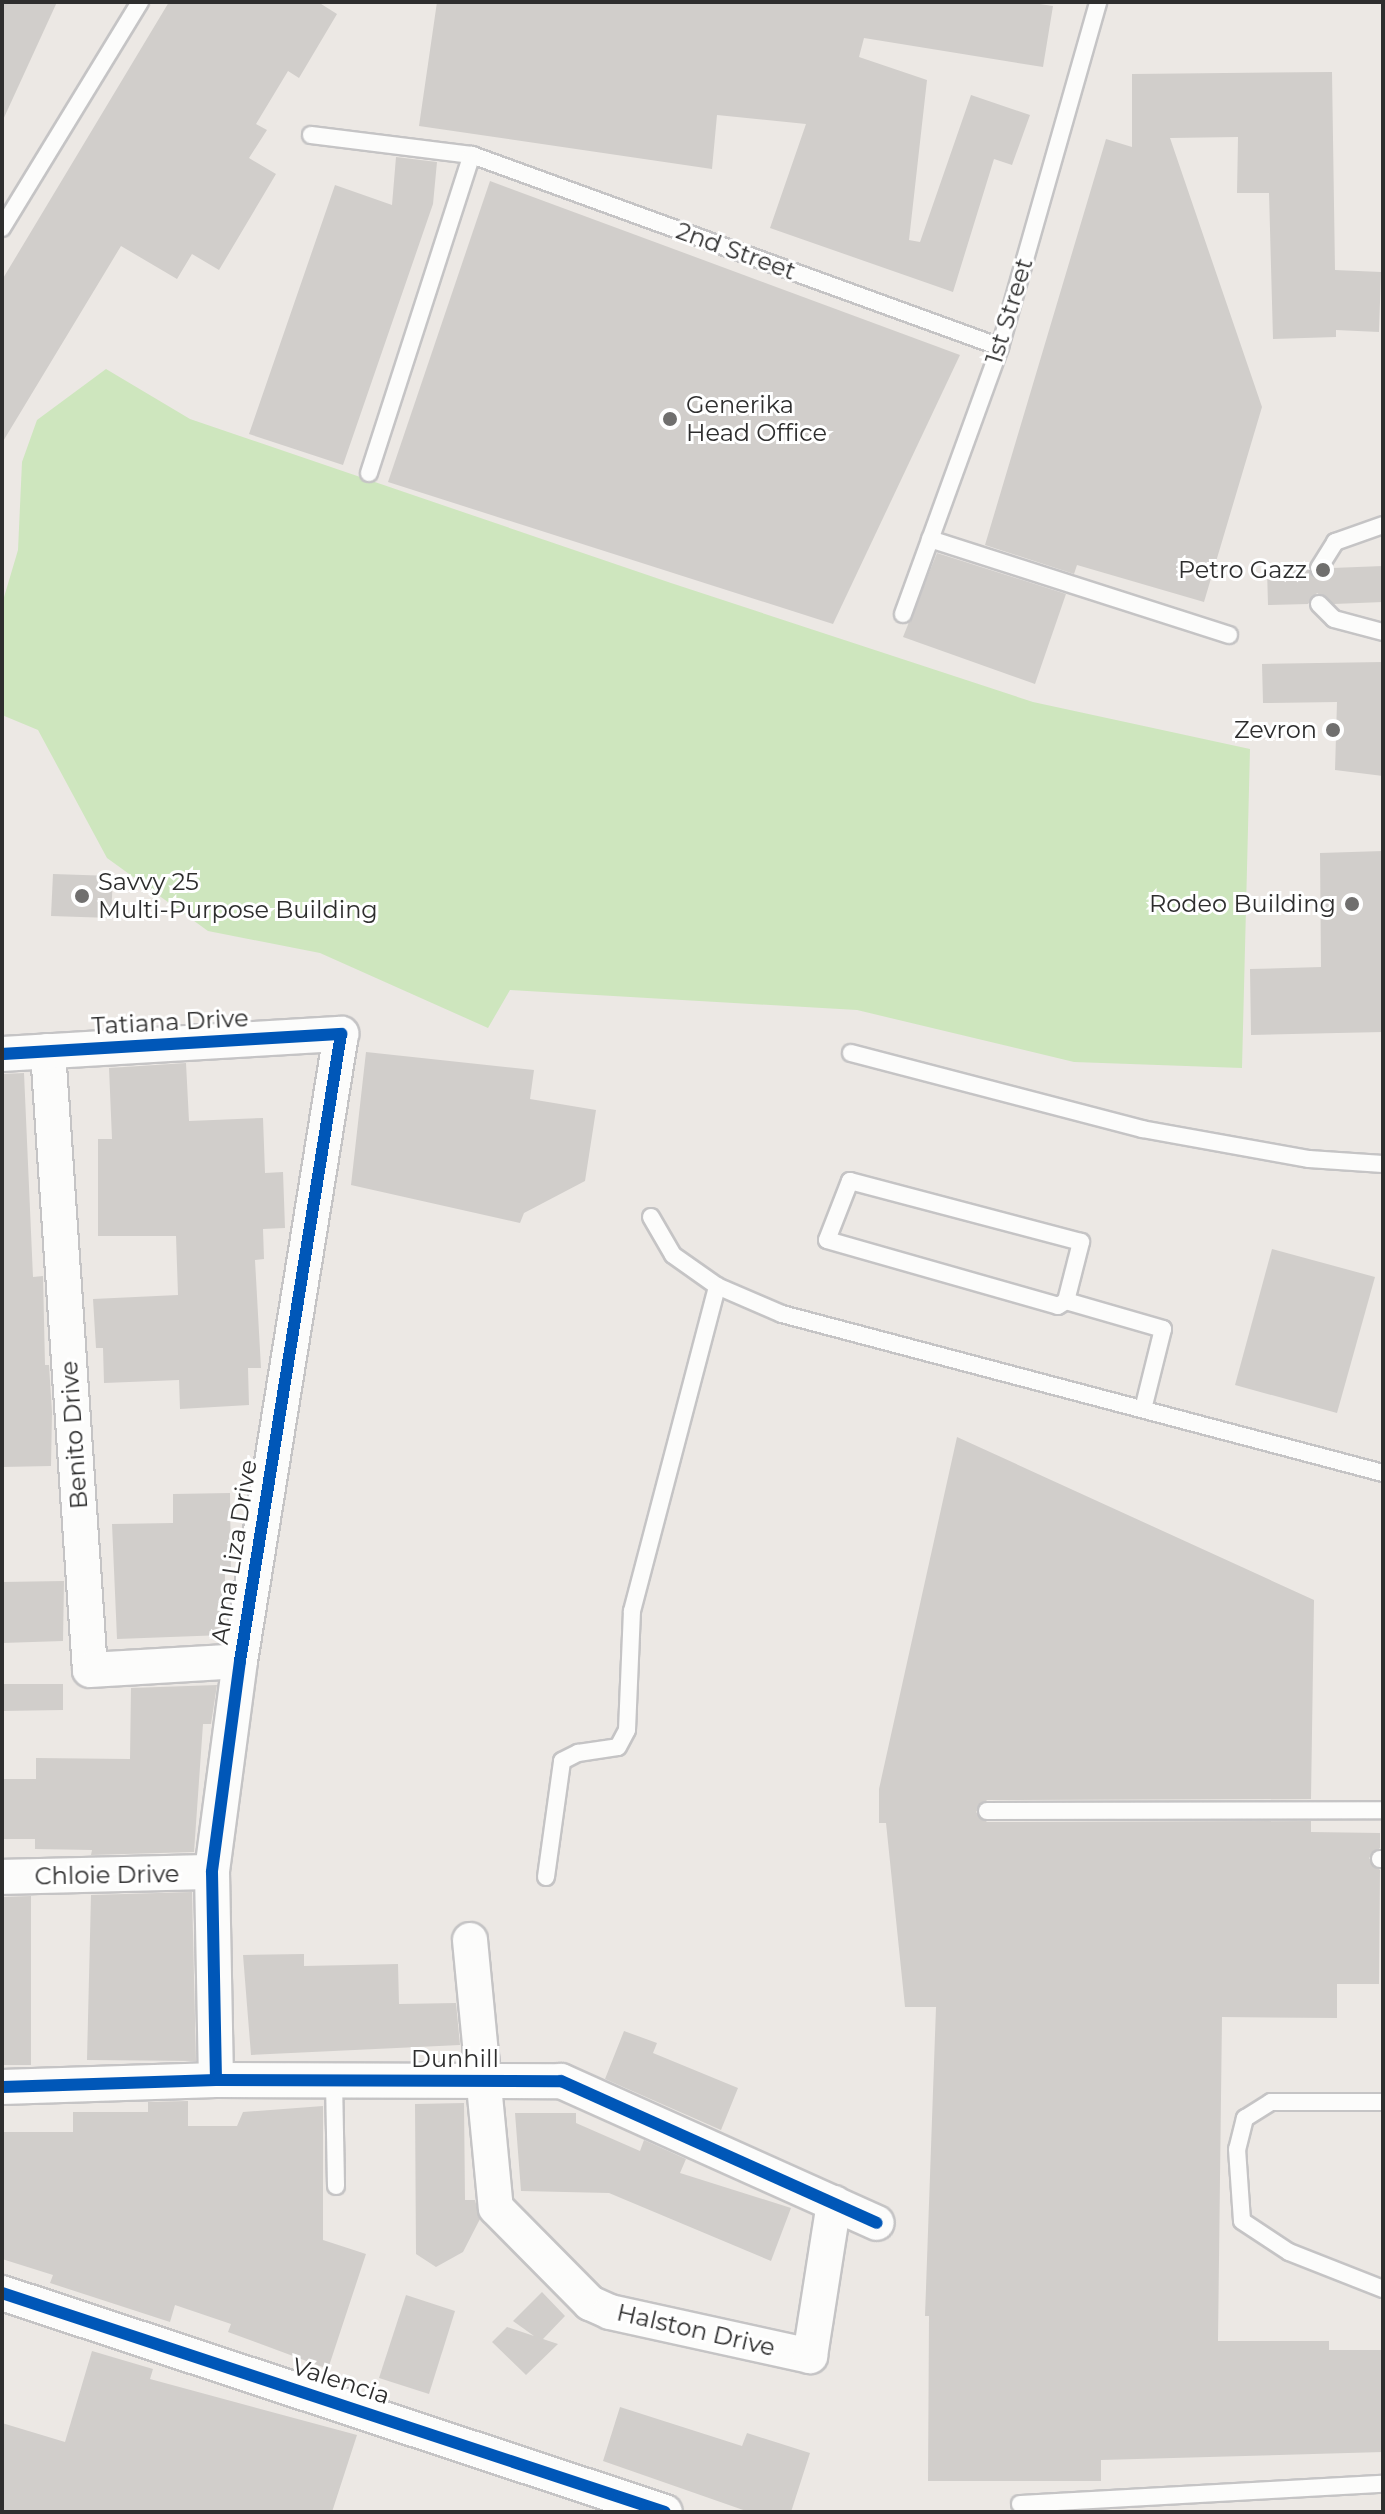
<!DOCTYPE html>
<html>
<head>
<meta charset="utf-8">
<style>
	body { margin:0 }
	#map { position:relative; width:1385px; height:2514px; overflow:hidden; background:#ece8e4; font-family:Montserrat,sans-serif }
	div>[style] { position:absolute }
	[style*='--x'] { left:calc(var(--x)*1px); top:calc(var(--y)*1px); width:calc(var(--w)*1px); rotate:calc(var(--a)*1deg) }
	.green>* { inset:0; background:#cee6be }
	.building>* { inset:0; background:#d1cecb }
	.roads { filter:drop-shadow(2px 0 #c5c4c5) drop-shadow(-2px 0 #c5c4c5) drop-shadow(0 2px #c5c4c5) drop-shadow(0 -2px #c5c4c5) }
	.lane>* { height:16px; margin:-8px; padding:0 8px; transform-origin:8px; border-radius:8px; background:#fcfcfb }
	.street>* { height:34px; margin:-17px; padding:0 17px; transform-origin:17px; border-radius:17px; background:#fcfcfb }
	.cycleway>* { height:12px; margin:-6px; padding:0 6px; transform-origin:6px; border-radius:6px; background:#0057b8 }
	.dots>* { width:22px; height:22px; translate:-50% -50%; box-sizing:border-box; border:4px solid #fff; border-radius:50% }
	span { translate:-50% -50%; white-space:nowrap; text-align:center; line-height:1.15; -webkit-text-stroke:6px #fff; paint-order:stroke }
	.street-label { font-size:24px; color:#2e2e2e }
	.poi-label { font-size:24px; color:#2e2e2e }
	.left { translate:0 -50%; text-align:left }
	.right { translate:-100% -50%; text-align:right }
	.frame { position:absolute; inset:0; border:4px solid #2e2e2e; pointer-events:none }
</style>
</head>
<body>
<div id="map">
	<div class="green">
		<div style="clip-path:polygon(106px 369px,190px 419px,671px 583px,1033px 702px,1250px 749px,1242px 1068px,1074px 1062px,857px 1010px,510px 990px,488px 1028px,320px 953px,208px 931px,107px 858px,38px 730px,2px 715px,2px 604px,18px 550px,22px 462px,37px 420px)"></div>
	</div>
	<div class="building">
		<div style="clip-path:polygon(2px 2px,57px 2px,2px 122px)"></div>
		<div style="clip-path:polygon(169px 2px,318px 2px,337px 14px,299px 78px,288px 71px,256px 124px,267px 130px,249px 158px,276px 174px,219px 270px,192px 254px,177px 279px,121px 246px,2px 443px,2px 280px)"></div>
		<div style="clip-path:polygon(437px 2px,1026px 2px,1053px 6px,1043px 67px,864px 38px,859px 57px,927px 80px,909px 240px,920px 242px,971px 95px,1030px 115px,1012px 165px,994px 159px,953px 292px,770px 228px,806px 124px,717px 115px,712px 169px,419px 126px)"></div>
		<div style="clip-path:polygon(1332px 72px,1335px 270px,1381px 272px,1379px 332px,1336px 330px,1336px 337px,1273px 339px,1269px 193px,1237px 193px,1238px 137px,1170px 138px,1262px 407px,1204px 602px,1077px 565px,1074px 574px,985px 545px,1106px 139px,1132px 147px,1132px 74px)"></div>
		<div style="clip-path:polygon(396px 157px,437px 162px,433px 204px,343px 465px,249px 434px,335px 185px,392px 205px)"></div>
		<div style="clip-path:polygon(490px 181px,960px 355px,833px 624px,388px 482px)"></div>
		<div style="clip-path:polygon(937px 553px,1066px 594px,1035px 684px,903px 637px)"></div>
		<div style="clip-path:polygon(1383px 566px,1383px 602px,1334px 604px,1317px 593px,1308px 604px,1268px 605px,1267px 569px,1308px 568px,1319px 579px,1332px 568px)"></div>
		<div style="clip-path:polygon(1383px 662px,1383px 776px,1335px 770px,1337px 702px,1263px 703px,1262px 664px)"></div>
		<div style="clip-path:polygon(1383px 851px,1383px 1032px,1251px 1035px,1250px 969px,1321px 967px,1320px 853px)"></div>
		<div style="clip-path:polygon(53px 874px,113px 876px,111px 918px,51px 916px)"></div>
		<div style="clip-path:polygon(366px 1052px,534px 1070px,530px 1099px,596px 1110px,585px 1181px,524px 1213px,520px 1223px,351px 1185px)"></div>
		<div style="clip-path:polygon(186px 1063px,189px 1121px,263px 1118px,265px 1173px,283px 1172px,285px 1228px,263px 1229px,264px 1259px,255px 1260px,261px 1368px,248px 1368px,249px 1405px,180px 1409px,179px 1380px,104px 1383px,103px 1348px,96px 1348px,93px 1299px,178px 1295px,176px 1236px,98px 1236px,98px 1139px,112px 1139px,109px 1068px)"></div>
		<div style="clip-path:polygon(24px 1073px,33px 1277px,43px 1276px,45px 1365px,49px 1365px,52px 1412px,51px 1466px,2px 1467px,2px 1074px)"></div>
		<div style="clip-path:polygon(1272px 1249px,1375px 1277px,1337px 1413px,1235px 1385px)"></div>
		<div style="clip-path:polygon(957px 1437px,1314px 1600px,1311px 1799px,987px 1800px,976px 1812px,987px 1822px,1311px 1821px,1311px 1832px,1380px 1833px,1380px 1848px,1369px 1858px,1380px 1870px,1379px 1984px,1337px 1984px,1337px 2018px,1222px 2017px,1218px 2341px,1329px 2341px,1329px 2350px,1383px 2350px,1383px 2452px,1101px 2460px,1101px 2481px,928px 2481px,929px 2316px,925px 2316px,936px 2007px,905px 2007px,886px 1823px,879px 1823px,879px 1789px)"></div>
		<div style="clip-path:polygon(230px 1493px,231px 1574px,225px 1574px,224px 1635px,117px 1639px,112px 1524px,173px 1523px,173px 1494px)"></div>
		<div style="clip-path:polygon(64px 1581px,63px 1641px,2px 1643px,2px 1582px)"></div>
		<div style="clip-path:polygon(2px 1684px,63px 1684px,63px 1710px,2px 1711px)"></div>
		<div style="clip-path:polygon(217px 1685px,211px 1724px,203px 1724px,194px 1852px,91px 1855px,92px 1850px,35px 1849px,35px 1839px,3px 1839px,4px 1779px,36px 1779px,36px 1758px,130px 1759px,131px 1688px)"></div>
		<div style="clip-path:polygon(192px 1892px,196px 2061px,87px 2060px,91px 1895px)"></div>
		<div style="clip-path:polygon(31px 1896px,31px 2065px,2px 2065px,2px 1897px)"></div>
		<div style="clip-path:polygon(304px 1954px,304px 1966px,398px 1964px,399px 2004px,456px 2003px,460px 2045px,251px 2055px,243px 1955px)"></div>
		<div style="clip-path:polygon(624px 2031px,657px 2043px,653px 2053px,738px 2088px,721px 2130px,605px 2079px)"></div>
		<div style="clip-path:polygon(188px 2101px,188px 2126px,237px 2126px,243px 2112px,323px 2106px,323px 2240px,366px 2254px,328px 2369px,228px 2332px,231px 2324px,175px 2305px,170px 2322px,50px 2283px,53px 2275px,2px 2259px,2px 2132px,73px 2132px,73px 2112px,148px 2112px,148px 2102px)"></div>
		<div style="clip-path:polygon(464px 2103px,465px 2200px,475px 2200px,480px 2219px,463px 2252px,436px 2267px,416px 2254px,415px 2104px)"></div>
		<div style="clip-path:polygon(515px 2113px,576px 2113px,576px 2123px,640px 2151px,644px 2140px,686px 2159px,680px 2173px,791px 2208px,771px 2261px,609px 2193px,521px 2191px)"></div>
		<div style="clip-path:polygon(542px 2292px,565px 2316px,543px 2339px,558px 2344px,526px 2375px,492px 2342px,507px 2327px,534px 2336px,513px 2321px)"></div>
		<div style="clip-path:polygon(406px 2295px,455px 2311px,429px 2394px,379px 2378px)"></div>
		<div style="clip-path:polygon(92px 2351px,153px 2369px,150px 2379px,357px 2435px,332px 2512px,2px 2512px,2px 2423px,65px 2442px)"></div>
		<div style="clip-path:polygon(620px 2407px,742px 2446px,747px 2433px,810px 2453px,791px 2512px,749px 2512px,603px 2461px)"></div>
	</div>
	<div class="roads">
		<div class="lane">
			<div style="--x:311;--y:135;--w:162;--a:7.1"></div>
			<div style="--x:472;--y:155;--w:562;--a:19.98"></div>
			<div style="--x:2;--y:228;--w:265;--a:-58.6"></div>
			<div style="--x:369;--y:473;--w:334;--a:-72.1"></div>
			<div style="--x:930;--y:539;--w:314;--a:17.8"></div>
			<div style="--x:1319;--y:568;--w:31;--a:-58"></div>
			<div style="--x:1335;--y:542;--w:51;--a:-19.5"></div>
			<div style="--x:1319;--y:604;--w:21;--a:45"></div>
			<div style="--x:1334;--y:619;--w:51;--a:14.9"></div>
			<div style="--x:903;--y:614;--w:284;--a:-70"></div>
			<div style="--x:1000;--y:347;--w:359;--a:-74.1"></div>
			<div style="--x:851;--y:1053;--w:301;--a:14.6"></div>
			<div style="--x:1142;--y:1129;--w:170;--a:10.2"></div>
			<div style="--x:1309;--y:1159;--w:74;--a:3.9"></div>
			<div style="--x:651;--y:1217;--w:44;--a:59.9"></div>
			<div style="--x:673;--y:1255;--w:54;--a:35.2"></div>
			<div style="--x:717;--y:1286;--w:71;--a:23.3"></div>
			<div style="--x:782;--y:1314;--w:622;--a:14.82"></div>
			<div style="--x:1066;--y:1301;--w:61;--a:-75.7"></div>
			<div style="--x:1081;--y:1242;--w:239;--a:-165.2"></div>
			<div style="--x:850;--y:1181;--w:63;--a:111.3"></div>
			<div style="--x:827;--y:1240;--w:240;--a:15.9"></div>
			<div style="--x:1058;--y:1306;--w:9;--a:-32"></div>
			<div style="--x:1066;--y:1301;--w:101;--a:16.1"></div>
			<div style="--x:1163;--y:1329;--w:82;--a:104"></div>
			<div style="--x:987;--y:1811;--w:396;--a:-0.1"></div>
			<div style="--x:1380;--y:1859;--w:3;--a:0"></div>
			<div style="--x:546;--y:1877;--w:117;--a:-82.1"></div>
			<div style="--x:562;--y:1761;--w:18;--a:-27"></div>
			<div style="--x:578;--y:1753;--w:40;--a:-8.5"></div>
			<div style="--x:618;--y:1747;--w:19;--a:-62"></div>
			<div style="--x:627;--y:1730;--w:119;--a:-87.6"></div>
			<div style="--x:632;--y:1611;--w:336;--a:-75.3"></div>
			<div style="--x:334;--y:2081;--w:105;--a:88.9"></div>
			<div style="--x:1383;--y:2102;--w:112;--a:180"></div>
			<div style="--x:1271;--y:2102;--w:31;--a:148"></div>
			<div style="--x:1245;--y:2118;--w:32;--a:104"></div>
			<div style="--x:1237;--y:2149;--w:72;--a:86"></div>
			<div style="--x:1242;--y:2221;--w:56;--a:33.4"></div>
			<div style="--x:1289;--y:2252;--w:101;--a:21.5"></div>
			<div style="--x:1020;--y:2504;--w:364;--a:-3.2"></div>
		</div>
		<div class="street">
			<div style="--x:48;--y:1051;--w:620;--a:86.12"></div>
			<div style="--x:90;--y:1670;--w:150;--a:-3.4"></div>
			<div style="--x:2;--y:1054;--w:340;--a:-3.4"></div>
			<div style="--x:341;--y:1034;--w:635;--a:99.15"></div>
			<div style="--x:240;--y:1661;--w:213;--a:97.6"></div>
			<div style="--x:212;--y:1872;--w:208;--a:88.9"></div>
			<div style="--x:2;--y:1877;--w:210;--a:-1.4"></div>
			<div style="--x:470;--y:1940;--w:269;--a:84.5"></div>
			<div style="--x:496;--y:2208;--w:134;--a:45.3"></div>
			<div style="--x:590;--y:2303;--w:22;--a:24"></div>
			<div style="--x:610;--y:2312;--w:205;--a:12.4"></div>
			<div style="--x:810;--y:2356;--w:155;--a:-81.1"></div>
			<div style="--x:2;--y:2087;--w:214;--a:-1.9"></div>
			<div style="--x:216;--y:2080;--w:345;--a:0.2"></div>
			<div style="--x:561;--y:2081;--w:346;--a:24.2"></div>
			<div style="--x:2;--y:2293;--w:698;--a:18.28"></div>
		</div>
	</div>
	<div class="cycleway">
		<div style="--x:2;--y:1054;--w:340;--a:-3.4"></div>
		<div style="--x:341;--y:1034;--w:635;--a:99.15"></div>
		<div style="--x:240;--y:1661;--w:213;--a:97.6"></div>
		<div style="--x:212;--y:1872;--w:208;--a:88.9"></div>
		<div style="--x:2;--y:2087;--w:214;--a:-1.9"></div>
		<div style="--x:216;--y:2080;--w:345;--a:0.2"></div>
		<div style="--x:561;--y:2081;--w:346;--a:24.2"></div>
		<div style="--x:2;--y:2293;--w:698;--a:18.28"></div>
	</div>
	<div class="dots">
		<div style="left:670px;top:419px;background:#706f6e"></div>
		<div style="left:1323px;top:570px;background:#706f6e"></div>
		<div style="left:1333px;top:730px;background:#706f6e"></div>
		<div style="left:82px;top:896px;background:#706f6e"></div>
		<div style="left:1352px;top:904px;background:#706f6e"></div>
	</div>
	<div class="street-label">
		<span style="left:736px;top:251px;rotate:20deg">2nd Street</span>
		<span style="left:1009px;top:311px;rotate:-73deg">1st Street</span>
		<span style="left:170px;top:1022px;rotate:-3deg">Tatiana Drive</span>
		<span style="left:74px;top:1435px;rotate:-94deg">Benito Drive</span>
		<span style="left:234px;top:1552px;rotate:-81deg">Anna Liza Drive</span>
		<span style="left:107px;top:1875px;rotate:-1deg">Chloie Drive</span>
		<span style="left:455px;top:2059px">Dunhill</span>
		<span style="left:696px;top:2330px;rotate:13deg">Halston Drive</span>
		<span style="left:341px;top:2381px;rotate:18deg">Valencia</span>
	</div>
	<div class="poi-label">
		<span class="left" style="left:686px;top:419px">Generika<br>Head Office</span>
		<span class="right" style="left:1307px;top:570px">Petro Gazz</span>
		<span class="right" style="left:1317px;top:730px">Zevron</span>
		<span class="left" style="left:98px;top:896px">Savvy 25<br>Multi-Purpose Building</span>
		<span class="right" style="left:1336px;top:904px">Rodeo Building</span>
	</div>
	<div class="frame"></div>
</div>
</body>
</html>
